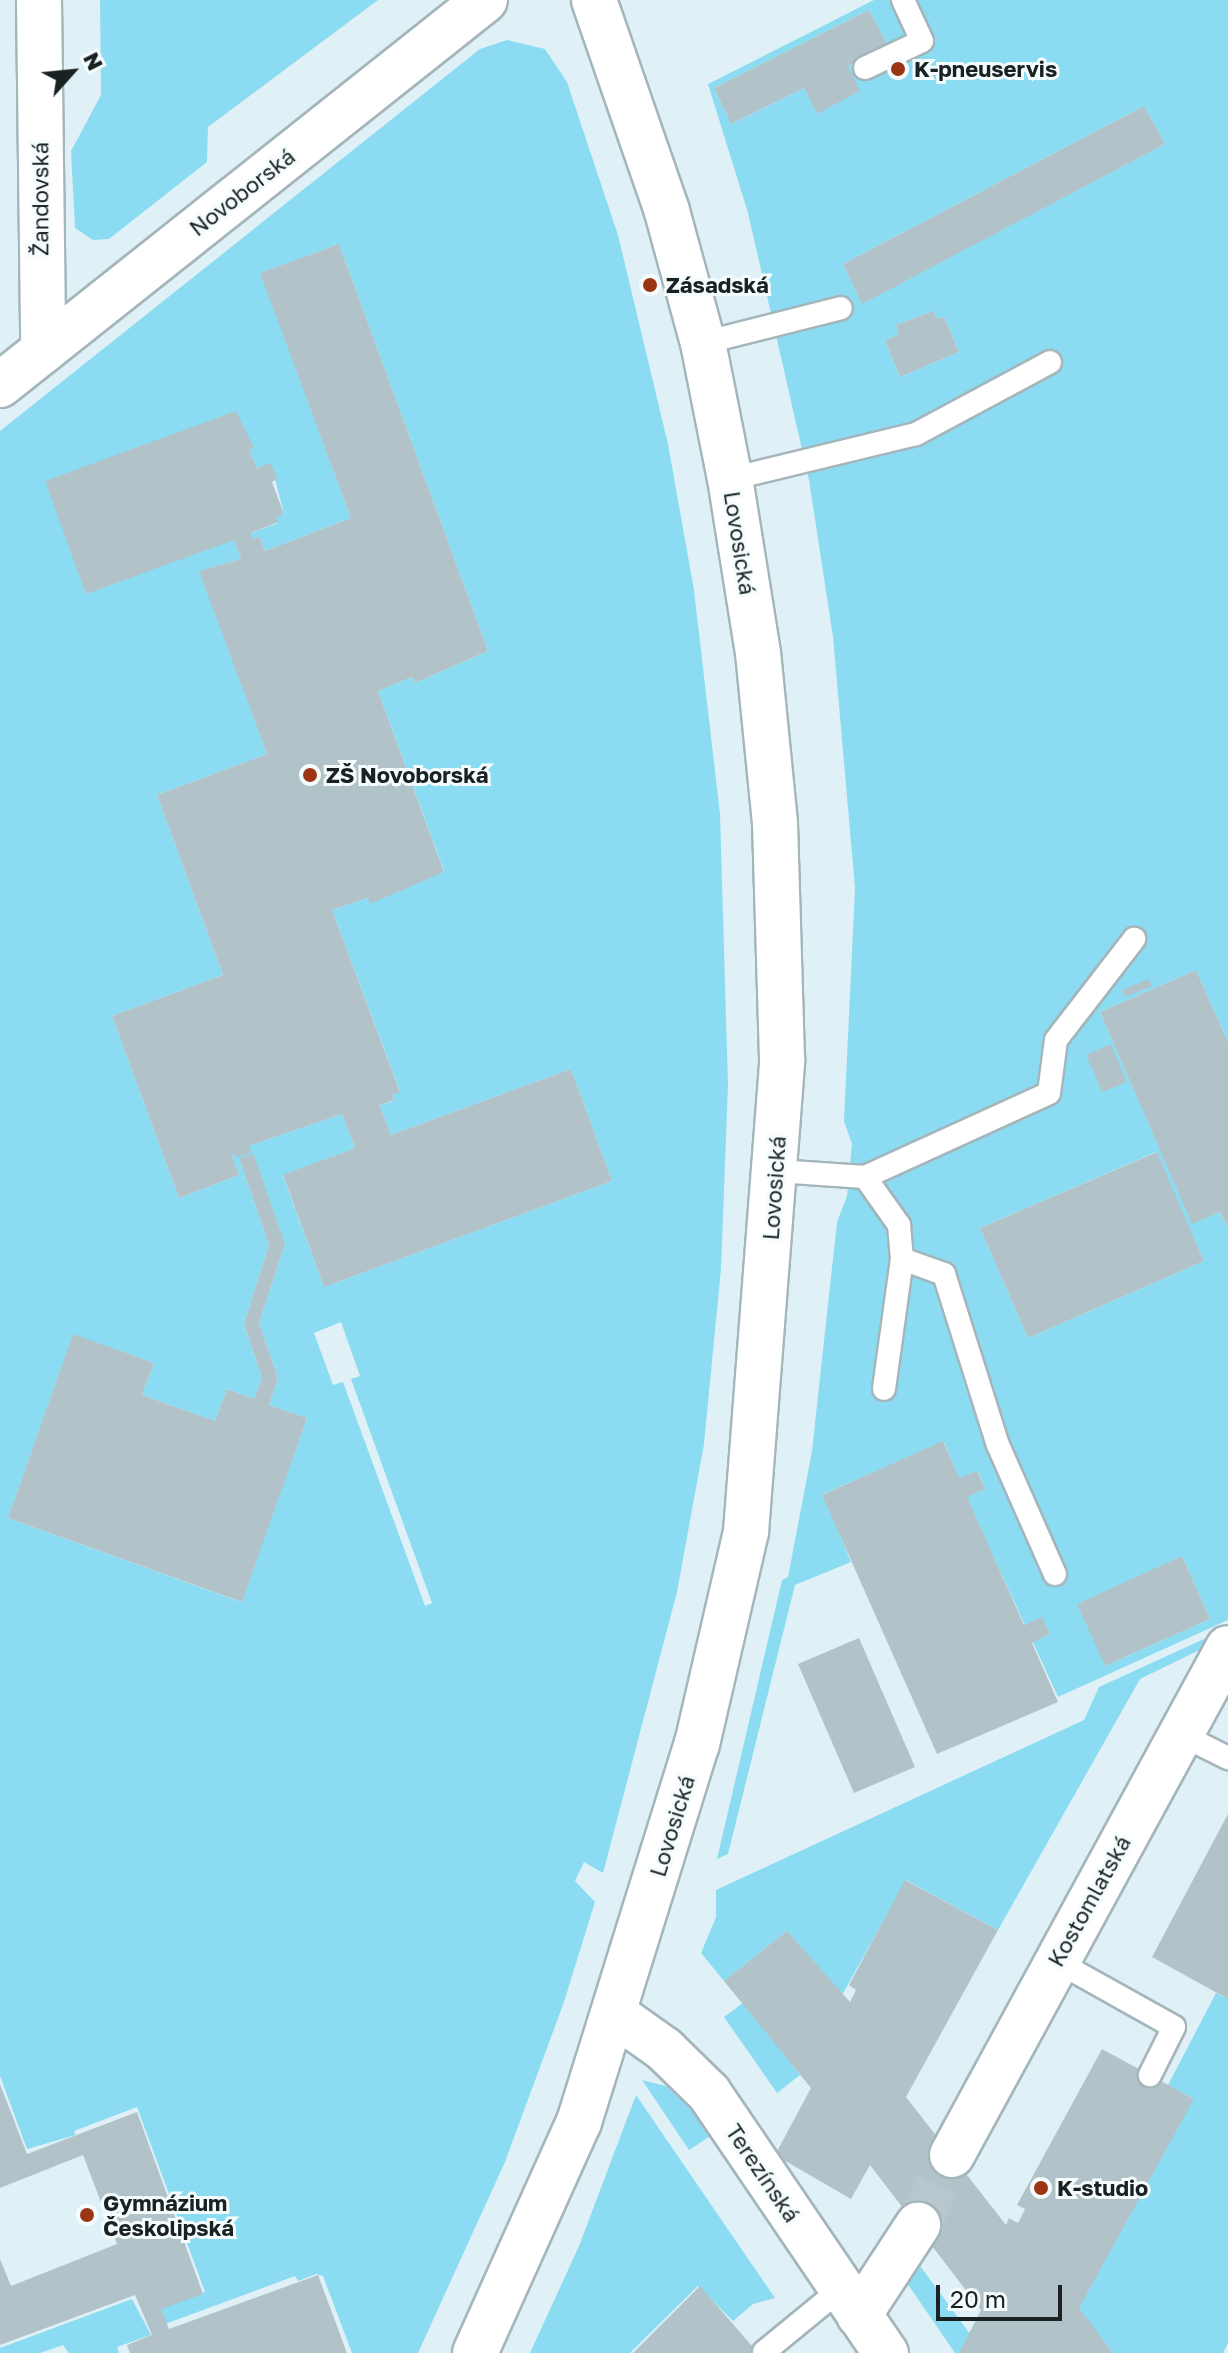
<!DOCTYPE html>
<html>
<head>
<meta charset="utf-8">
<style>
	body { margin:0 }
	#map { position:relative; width:1228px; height:2353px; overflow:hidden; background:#dff1f7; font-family:"Golos Text",sans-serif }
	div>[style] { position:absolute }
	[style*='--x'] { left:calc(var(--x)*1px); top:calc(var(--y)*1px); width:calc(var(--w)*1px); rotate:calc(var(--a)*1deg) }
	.green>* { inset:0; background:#8bdcf2 }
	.building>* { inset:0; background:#b1c3c8 }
	.street-tunnel>* { height:44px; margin-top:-22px; transform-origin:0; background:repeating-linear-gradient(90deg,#b8c7cd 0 44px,transparent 0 66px) }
	.roads { filter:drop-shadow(2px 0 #a4b6bb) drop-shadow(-2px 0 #a4b6bb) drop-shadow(0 2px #a4b6bb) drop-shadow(0 -2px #a4b6bb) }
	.lane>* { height:22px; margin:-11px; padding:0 11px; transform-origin:11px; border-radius:11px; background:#fff }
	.street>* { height:44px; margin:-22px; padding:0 22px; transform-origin:22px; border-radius:22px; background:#fff }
	.secondary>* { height:44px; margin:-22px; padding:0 22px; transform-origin:22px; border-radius:22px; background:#fff }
	.dots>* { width:22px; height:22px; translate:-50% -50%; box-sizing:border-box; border:4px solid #f5fcfe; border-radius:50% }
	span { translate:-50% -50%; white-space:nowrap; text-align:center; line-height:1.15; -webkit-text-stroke:6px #f5fcfe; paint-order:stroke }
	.poi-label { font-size:22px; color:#1a2123; font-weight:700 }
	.left { translate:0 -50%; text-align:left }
	.street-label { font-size:22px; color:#1a2123 }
	.north { position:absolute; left:32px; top:32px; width:80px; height:80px; -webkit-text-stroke:6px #f5fcfe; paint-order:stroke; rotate:63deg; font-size:22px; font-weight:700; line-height:32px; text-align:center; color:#1a2123 }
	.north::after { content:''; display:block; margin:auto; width:28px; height:36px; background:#1a2123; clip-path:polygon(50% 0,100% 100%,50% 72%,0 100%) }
	.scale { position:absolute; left:936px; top:2285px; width:126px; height:36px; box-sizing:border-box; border:4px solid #1a2123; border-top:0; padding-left:10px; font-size:24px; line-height:28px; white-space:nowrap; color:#1a2123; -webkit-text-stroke:6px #f5fcfe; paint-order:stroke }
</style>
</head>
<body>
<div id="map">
	<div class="green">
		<div style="clip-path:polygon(100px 0,378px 0,208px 127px,207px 162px,109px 239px,93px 240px,75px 228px,71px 151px,101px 95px)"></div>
		<div style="clip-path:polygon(evenodd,874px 0,1228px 0,1228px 1042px,1196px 970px,1100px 1012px,1192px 1223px,1220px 1212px,1228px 1229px,1228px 1620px,1058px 1697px,966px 1497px,985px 1489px,978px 1472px,959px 1479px,944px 1442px,823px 1494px,851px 1562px,795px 1585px,728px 1854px,717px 1859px,782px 1580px,788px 1577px,812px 1451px,837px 1222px,847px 1196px,852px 1144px,844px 1121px,855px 888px,833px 637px,809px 480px,748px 213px,708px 84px,874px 0,869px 10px,887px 45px,848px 66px,817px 113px,804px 88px,731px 124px,714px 88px,869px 10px,874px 0,1144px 106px,1165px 144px,862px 303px,843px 264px,1144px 106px,874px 0,933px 311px,937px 319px,944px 317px,959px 352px,900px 377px,885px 341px,899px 334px,896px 325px,933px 311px,874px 0,1087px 1056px,1126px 1082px,1102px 1092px,1087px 1056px,874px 0,1156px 1152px,1204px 1261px,1028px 1338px,980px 1228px,1156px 1152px,874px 0,1182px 1556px,1210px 1619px,1105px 1666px,1182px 1556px)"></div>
		<div style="clip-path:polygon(evenodd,507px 40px,545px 49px,567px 82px,618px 235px,668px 444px,694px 590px,720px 814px,728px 1085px,721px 1269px,704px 1444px,677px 1592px,603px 1873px,584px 1862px,575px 1881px,595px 1902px,564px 2002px,505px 2162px,418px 2353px,352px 2353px,323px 2276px,316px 2274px,298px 2281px,295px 2276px,165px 2324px,160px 2308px,205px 2292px,137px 2107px,74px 2131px,76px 2135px,27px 2149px,0 2076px,0 431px,480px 49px,507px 40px,339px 244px,488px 651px,415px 683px,412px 677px,378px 691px,444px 871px,371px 903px,368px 898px,332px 910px,400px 1091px,392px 1095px,393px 1101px,381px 1105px,378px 1101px,391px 1135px,571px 1069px,612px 1181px,324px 1287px,283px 1176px,355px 1148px,342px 1114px,231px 1152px,239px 1175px,179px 1198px,112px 1016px,223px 975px,157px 795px,267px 754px,200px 571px,241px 559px,234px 540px,246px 438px,254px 447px,249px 449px,257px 468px,271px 464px,284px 514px,276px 517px,278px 523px,251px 533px,253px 539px,260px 537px,265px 551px,351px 518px,261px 273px,339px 244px,507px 40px,239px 1158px,285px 1244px,259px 1323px,278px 1378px,269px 1405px,307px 1418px,241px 1602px,8px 1518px,73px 1335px,154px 1363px,142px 1395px,215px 1421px,227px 1389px,254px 1399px,262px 1378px,244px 1324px,269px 1245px,239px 1158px,507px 40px,341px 1322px,360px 1376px,351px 1379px,432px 1603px,425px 1606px,343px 1382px,333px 1385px,314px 1333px,341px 1322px)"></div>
		<div style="clip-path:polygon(1228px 1628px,1228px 1636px,1140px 1679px,998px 1930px,906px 1880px,841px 1997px,787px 1931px,724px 1981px,701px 1953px,716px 1917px,716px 1890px,1084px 1720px,1099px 1687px)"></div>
		<div style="clip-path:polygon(1216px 1993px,1228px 1999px,1228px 2343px,1223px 2353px,1113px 2353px,1077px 2308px,1192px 2098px,1168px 2085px)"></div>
		<div style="clip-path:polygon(744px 2002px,800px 2075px,777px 2093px,724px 2017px)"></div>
		<div style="clip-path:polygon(642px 2080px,666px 2086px,715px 2133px,689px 2150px)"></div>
		<div style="clip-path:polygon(636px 2095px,775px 2298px,753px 2304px,733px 2321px,698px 2286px,630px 2353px,530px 2353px,579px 2246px)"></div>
		<div style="clip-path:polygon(918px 2263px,984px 2353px,955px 2353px,907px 2283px)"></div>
		<div style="clip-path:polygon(132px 2299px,151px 2335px,117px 2347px,119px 2353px,69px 2353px,63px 2345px,40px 2353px,0 2353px,0 2348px)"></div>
	</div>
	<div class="building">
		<div style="clip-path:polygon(869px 10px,888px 46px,848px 66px,860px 91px,817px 114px,804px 88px,731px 124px,714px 88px)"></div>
		<div style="clip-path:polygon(1144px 106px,1165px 144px,862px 304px,843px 264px)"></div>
		<div style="clip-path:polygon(339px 244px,488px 651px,415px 683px,412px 677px,378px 691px,444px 872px,370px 904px,368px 898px,332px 910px,400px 1092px,392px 1095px,394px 1100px,381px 1105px,378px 1101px,391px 1135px,571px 1069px,612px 1181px,324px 1287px,283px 1175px,355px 1148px,342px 1114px,249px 1146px,251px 1152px,237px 1157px,231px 1152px,239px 1175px,179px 1198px,112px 1016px,223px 975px,157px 795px,267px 754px,199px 571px,241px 559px,234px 540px,86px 594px,45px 481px,236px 411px,254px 448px,249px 449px,257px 468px,271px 463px,277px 479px,272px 482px,284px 514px,276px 517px,279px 522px,251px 533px,253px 539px,260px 537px,265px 551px,351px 518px,260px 273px)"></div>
		<div style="clip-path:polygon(933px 311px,937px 319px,944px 317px,959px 352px,900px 377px,885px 341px,899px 334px,896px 325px)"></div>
		<div style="clip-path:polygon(1196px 970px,1228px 1042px,1228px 1229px,1220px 1212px,1192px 1224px,1100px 1012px)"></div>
		<div style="clip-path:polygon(1149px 979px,1152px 986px,1125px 997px,1122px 990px)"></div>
		<div style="clip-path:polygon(1111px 1044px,1127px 1082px,1102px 1092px,1086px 1055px)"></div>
		<div style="clip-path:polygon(1157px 1152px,1204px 1261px,1028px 1338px,980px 1228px)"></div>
		<div style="clip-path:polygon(253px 1153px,285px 1244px,259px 1323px,278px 1378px,269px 1405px,307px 1418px,242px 1602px,8px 1518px,73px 1334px,154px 1363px,142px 1395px,215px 1421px,227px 1389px,254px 1399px,262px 1378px,244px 1324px,269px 1245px,239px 1158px)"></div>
		<div style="clip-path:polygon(943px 1441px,959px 1478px,977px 1471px,985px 1489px,967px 1497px,1024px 1625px,1042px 1617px,1050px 1634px,1032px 1643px,1058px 1702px,937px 1754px,822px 1495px)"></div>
		<div style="clip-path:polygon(1182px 1556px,1210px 1619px,1105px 1666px,1077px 1604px)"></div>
		<div style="clip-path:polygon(859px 1638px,915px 1767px,854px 1793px,798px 1664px)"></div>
		<div style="clip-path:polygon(1228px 1814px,1228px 1999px,1152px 1957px)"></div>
		<div style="clip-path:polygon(905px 1880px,998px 1930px,906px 2097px,1006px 2225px,1009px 2218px,1018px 2223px,1025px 2209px,1017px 2205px,1102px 2049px,1194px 2099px,1079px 2308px,1113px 2353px,959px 2353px,981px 2310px,870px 2165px,851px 2199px,775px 2155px,811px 2088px,724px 1981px,787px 1931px,850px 2002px,856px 1990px,849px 1985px)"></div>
		<div style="clip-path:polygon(0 2084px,27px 2154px,137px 2112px,203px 2294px,161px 2309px,169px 2329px,318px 2275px,347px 2353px,130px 2353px,127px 2345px,152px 2335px,135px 2295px,0 2345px,0 2259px,11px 2286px,117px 2244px,83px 2155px,0 2188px)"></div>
		<div style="clip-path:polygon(700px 2286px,758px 2353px,633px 2353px)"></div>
	</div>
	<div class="street-tunnel">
		<div style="--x:918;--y:2225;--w:78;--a:-64.1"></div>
	</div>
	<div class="roads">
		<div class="lane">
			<div style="--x:865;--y:68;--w:63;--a:-25.3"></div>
			<div style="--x:922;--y:41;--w:45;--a:-114.9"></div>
			<div style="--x:703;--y:343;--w:142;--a:-14.2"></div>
			<div style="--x:730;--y:479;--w:191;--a:-13.6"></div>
			<div style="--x:916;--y:434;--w:152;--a:-28.2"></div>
			<div style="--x:777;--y:1171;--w:88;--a:3.9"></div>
			<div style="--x:865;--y:1177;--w:202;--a:-24.5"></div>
			<div style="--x:1049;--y:1093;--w:53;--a:-82.5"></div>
			<div style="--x:1056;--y:1040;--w:128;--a:-52.3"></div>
			<div style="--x:865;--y:1177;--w:59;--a:54.7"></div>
			<div style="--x:899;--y:1225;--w:34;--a:85"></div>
			<div style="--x:902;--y:1259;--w:131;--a:97.9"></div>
			<div style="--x:902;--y:1259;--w:45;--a:19.7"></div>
			<div style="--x:944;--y:1274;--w:179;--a:72.5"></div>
			<div style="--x:998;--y:1445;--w:141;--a:66.2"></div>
			<div style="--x:1180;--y:1734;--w:54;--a:26.6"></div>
			<div style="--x:1056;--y:1961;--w:135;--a:29.2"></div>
			<div style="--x:1174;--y:2027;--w:54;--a:116.6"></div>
			<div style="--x:764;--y:2352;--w:101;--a:-39.4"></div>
		</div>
		<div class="street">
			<div style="--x:39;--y:0;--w:351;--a:89.3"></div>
			<div style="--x:0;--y:385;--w:619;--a:-38.44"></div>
			<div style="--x:616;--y:2015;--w:59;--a:35.3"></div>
			<div style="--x:664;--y:2049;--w:63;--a:44.4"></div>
			<div style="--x:709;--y:2093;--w:315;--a:55.8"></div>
			<div style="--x:952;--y:2155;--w:577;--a:-61.44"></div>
			<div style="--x:859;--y:2315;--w:108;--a:-56.8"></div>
		</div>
		<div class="secondary">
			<div style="--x:475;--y:2353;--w:253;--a:-65.8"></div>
			<div style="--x:579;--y:2122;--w:396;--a:-72.7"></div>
			<div style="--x:697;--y:1744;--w:218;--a:-77"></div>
			<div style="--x:746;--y:1532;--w:474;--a:-85.6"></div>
			<div style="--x:782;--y:1059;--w:236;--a:-91.7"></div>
			<div style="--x:775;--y:823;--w:171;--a:-95.7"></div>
			<div style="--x:758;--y:653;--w:176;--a:-99.1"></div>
			<div style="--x:730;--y:479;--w:139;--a:-101.2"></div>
			<div style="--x:703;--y:343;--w:137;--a:-105.3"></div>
			<div style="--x:667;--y:211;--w:223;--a:-109.1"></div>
		</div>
	</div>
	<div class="dots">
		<div style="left:898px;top:69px;background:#9c3514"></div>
		<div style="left:650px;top:285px;background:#9c3514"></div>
		<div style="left:310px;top:775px;background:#9c3514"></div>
		<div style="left:1041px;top:2188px;background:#9c3514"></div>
		<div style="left:87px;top:2215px;background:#9c3514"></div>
	</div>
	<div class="poi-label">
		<span class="left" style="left:914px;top:69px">K-pneuservis</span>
		<span class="left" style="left:666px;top:285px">Zásadská</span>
		<span class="left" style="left:326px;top:775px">ZŠ Novoborská</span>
		<span class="left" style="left:1057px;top:2188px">K-studio</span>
		<span class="left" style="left:103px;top:2215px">Gymnázium<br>Českolipská</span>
	</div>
	<div class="street-label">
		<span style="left:242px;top:192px;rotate:-38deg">Novoborská</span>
		<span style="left:40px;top:199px;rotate:-90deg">Žandovská</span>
		<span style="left:740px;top:543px;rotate:81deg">Lovosická</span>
		<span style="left:774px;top:1188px;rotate:-86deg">Lovosická</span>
		<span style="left:672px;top:1826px;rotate:-73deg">Lovosická</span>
		<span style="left:1089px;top:1901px;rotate:-61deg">Kostomlatská</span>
		<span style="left:763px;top:2173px;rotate:56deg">Terezínská</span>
	</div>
	<div class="north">N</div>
	<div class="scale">20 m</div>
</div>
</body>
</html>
